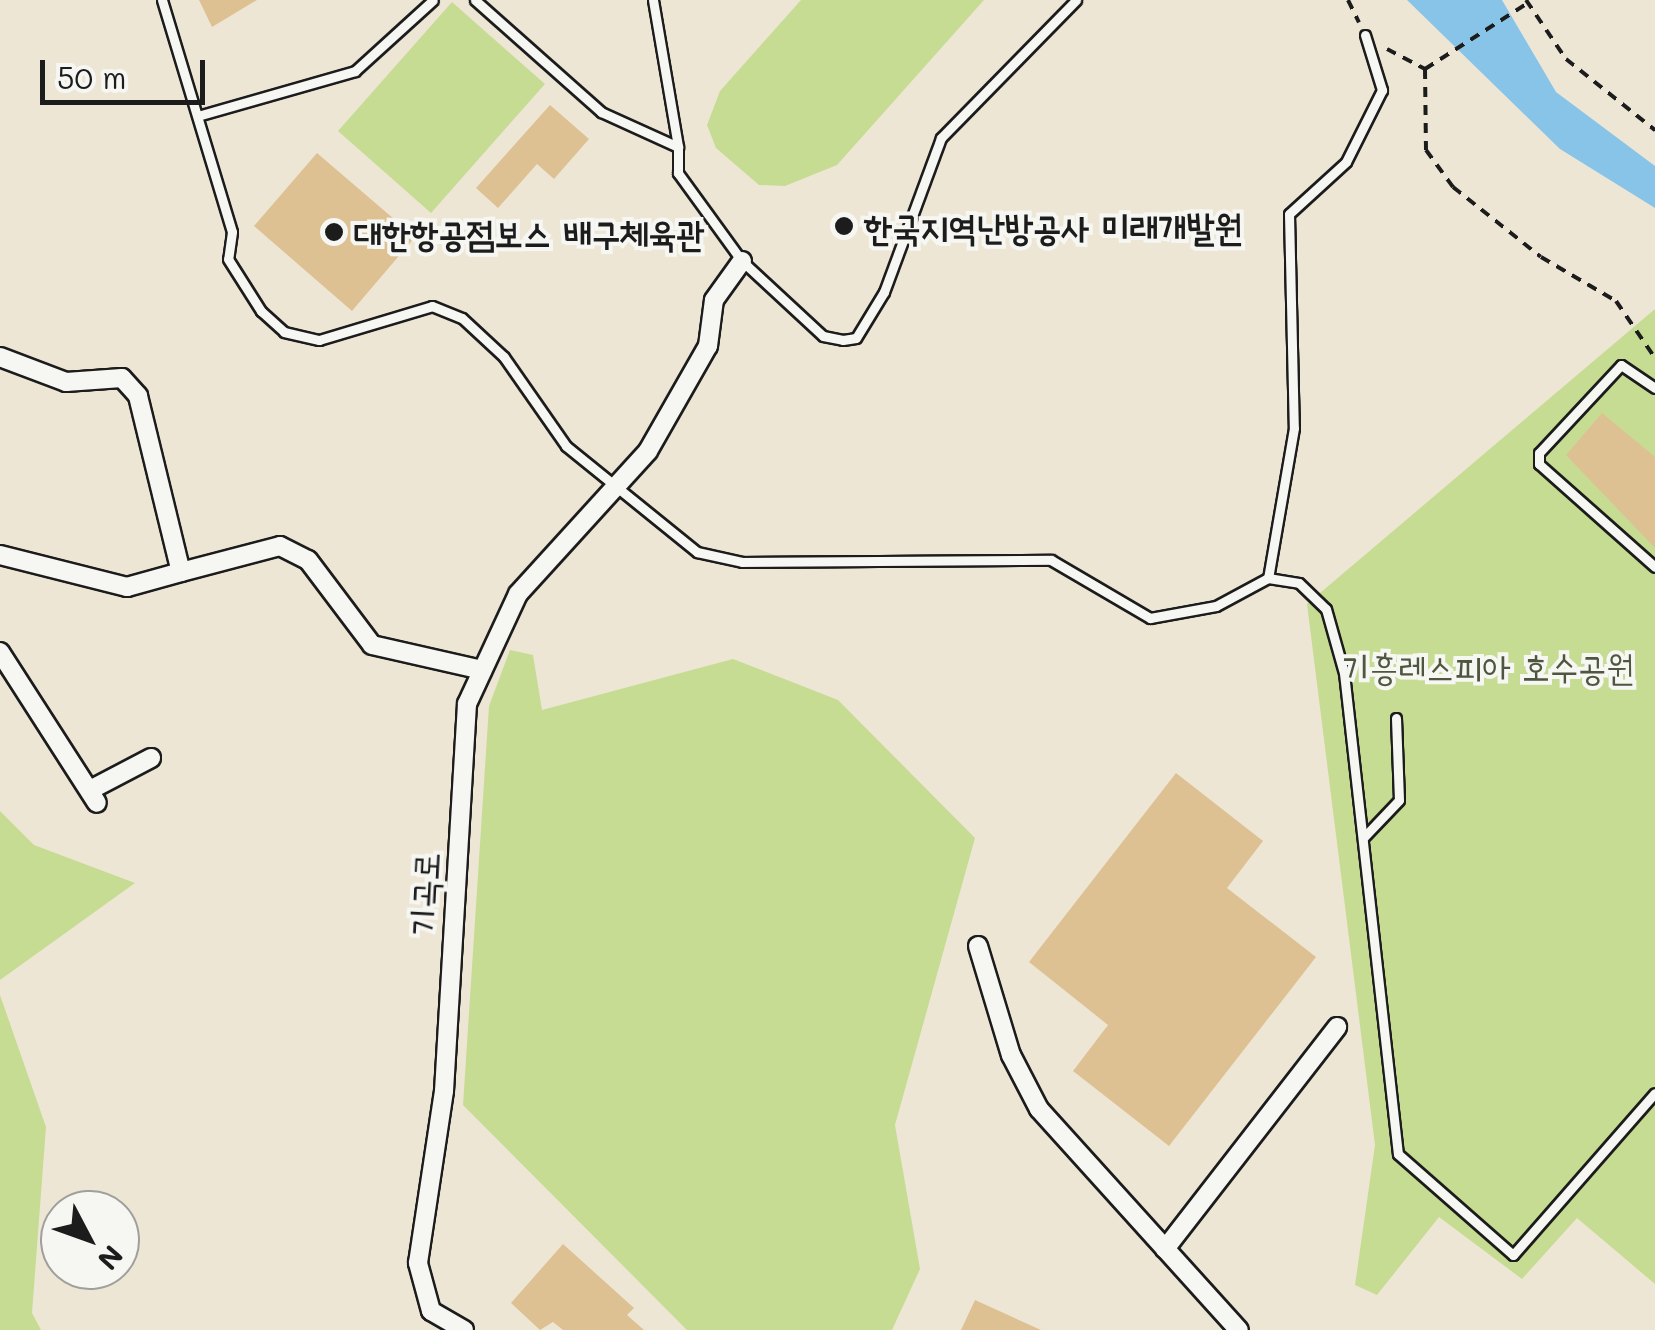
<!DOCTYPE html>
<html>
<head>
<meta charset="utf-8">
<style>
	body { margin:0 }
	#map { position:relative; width:1655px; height:1330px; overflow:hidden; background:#eee6d5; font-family:Mali,"Poor Story",sans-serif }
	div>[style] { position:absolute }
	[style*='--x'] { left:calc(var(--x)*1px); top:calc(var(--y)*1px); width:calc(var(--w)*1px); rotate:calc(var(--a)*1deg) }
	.green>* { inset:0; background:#c5dc92 }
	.water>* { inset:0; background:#88c4e8 }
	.building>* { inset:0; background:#ddc192 }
	.path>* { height:4px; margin-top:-2px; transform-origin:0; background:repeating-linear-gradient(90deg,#1c1c1c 0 10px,transparent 0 18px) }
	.roads { filter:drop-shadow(2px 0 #1c1c1c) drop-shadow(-2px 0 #1c1c1c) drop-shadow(0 2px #1c1c1c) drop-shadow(0 -2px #1c1c1c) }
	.service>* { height:9px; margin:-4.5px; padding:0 4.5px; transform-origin:4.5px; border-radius:4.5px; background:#f6f6f2 }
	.minor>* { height:18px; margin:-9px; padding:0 9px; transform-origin:9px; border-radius:9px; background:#f6f6f2 }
	.dots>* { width:28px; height:28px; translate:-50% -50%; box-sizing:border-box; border:5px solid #f6f6f2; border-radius:50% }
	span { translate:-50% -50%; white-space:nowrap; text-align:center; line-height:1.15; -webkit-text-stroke:8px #f6f6f2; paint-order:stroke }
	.poi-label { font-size:35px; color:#1c1c1c; font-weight:700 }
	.left { translate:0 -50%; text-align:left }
	.park-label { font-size:35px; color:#4f563f }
	.street-label { font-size:35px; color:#1c1c1c }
	.north { position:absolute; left:40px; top:1190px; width:100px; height:100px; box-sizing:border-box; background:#f6f6f2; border:2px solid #9f9f9c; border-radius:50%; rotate:131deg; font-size:28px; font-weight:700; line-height:40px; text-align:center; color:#1c1c1c }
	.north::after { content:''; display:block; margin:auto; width:35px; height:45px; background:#1c1c1c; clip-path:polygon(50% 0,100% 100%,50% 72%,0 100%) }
	.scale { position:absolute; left:40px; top:60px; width:165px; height:45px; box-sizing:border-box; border:5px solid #1c1c1c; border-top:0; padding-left:12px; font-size:30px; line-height:35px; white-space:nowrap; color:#1c1c1c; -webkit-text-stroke:8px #f6f6f2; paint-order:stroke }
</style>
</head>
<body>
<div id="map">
	<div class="green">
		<div style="clip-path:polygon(801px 0,984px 0,837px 165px,785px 186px,759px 185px,716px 148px,707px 125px,720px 91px)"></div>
		<div style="clip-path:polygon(452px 2px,545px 84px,431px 213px,338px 131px)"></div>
		<div style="clip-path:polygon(1655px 309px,1655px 1284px,1577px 1218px,1522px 1279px,1439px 1217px,1377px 1295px,1355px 1285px,1375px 1145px,1307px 604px)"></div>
		<div style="clip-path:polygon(510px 650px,533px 655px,542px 710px,733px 659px,838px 700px,975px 838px,895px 1125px,920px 1269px,892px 1330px,687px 1330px,463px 1105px,489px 706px)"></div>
		<div style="clip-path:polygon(0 811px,34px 845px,135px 883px,0 980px)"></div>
		<div style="clip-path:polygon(0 995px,46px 1127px,32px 1313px,41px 1330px,0 1330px)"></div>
	</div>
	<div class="water">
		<div style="clip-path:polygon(1407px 0,1502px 0,1556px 92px,1655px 166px,1655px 208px,1560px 149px)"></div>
	</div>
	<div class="building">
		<div style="clip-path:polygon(199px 0,257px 0,212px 27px)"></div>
		<div style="clip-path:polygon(550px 105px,589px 139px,554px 179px,537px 164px,498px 208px,476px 188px)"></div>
		<div style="clip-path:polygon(317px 153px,415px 237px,352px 311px,254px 226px)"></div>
		<div style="clip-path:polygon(1602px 413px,1655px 457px,1655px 548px,1566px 455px)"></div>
		<div style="clip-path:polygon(1176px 773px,1263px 841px,1227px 888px,1316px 957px,1169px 1146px,1073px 1071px,1108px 1025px,1029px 962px)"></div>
		<div style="clip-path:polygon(563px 1244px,634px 1308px,627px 1315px,644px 1330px,563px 1330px,553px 1322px,540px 1330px,511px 1303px)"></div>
		<div style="clip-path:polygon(975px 1300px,1041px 1330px,961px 1330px)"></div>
	</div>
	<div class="path">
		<div style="--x:1348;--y:0;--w:25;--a:64"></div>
		<div style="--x:1526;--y:0;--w:71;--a:55.9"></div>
		<div style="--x:1566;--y:59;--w:114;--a:38.6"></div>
		<div style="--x:1387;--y:49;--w:43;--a:27.8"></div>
		<div style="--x:1425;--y:69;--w:81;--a:89.3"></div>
		<div style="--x:1426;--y:150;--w:46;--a:53.9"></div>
		<div style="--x:1453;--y:187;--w:112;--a:38.5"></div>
		<div style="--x:1541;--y:257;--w:87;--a:30.4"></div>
		<div style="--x:1616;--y:301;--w:69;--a:55.6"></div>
		<div style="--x:1425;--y:69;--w:122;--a:-32.7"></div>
	</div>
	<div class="roads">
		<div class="service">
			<div style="--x:162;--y:0;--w:242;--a:73.2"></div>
			<div style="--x:232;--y:232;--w:27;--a:98"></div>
			<div style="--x:228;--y:259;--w:62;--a:57.6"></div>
			<div style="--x:261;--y:311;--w:31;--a:42"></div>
			<div style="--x:284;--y:332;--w:36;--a:13"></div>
			<div style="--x:319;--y:340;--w:118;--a:-16.7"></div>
			<div style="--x:432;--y:306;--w:32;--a:22"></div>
			<div style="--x:462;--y:318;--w:57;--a:42.9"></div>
			<div style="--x:504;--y:357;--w:108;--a:55.1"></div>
			<div style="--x:566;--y:446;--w:169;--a:39"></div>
			<div style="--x:697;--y:552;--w:46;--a:12.5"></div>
			<div style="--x:742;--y:562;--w:309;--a:-0.4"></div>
			<div style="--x:1051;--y:560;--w:115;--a:30.4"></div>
			<div style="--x:1150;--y:618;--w:67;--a:-10.3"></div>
			<div style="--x:1216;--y:606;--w:59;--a:-28.3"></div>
			<div style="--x:475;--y:0;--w:169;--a:41.6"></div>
			<div style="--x:601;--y:112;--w:85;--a:24.4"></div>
			<div style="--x:678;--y:147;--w:26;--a:90"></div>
			<div style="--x:678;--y:173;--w:109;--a:54"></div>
			<div style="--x:742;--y:261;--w:110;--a:42.8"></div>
			<div style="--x:823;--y:336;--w:20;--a:11"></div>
			<div style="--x:843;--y:340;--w:13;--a:-9"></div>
			<div style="--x:856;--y:338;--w:54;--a:-58.7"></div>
			<div style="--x:884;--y:292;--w:164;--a:-69.7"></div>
			<div style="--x:941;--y:138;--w:193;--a:-45.6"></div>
			<div style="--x:653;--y:0;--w:149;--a:80.3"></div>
			<div style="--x:1365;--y:35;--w:58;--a:72.8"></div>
			<div style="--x:1382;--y:90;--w:80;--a:116.6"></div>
			<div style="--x:1346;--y:162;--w:77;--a:137.6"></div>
			<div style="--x:1289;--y:214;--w:214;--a:88.7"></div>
			<div style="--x:1294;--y:428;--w:152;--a:99.8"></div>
			<div style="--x:1268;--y:578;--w:31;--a:9"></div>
			<div style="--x:1299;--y:583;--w:37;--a:44"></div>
			<div style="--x:1326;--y:609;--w:66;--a:74.3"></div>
			<div style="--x:1344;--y:673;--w:484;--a:83.6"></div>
			<div style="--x:1398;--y:1154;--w:153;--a:41.3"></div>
			<div style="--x:1513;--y:1255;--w:215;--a:-48.8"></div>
			<div style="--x:201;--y:115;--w:160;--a:-15.9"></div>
			<div style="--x:355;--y:71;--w:105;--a:-42.3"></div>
			<div style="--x:1655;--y:388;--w:41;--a:-145.9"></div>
			<div style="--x:1621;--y:365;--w:120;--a:133"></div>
			<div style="--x:1539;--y:453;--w:11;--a:90"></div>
			<div style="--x:1539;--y:464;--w:155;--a:41.6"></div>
			<div style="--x:1363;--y:838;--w:52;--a:-46.5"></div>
			<div style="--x:1399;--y:800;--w:82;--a:-92.1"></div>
		</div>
		<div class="minor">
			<div style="--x:0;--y:357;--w:71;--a:20.7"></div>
			<div style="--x:66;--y:382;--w:56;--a:-4.1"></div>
			<div style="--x:122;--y:378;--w:24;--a:48"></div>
			<div style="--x:138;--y:396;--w:181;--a:76.3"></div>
			<div style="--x:181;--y:572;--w:102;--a:-14.7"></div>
			<div style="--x:280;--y:546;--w:31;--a:27"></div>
			<div style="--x:308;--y:560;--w:106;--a:53"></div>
			<div style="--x:372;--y:645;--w:113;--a:12.8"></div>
			<div style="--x:0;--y:555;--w:131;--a:14.1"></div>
			<div style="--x:127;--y:587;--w:56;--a:-15.5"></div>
			<div style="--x:0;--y:652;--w:179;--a:57.3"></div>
			<div style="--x:90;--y:790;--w:69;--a:-27.7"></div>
			<div style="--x:978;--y:946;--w:114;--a:73.2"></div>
			<div style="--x:1011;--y:1055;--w:61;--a:62.6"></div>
			<div style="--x:1039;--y:1109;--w:298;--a:47.9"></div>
			<div style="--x:1165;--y:1249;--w:281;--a:-52.2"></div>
			<div style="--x:464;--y:1330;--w:38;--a:-150"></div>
			<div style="--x:431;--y:1311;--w:50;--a:-105.2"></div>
			<div style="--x:418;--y:1263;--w:174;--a:-81.4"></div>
			<div style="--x:444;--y:1091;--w:388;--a:-86.6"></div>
			<div style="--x:467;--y:704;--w:121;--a:-65.1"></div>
			<div style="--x:518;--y:594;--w:193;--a:-47.7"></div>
			<div style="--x:648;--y:451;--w:121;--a:-60.3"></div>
			<div style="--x:708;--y:346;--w:46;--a:-82.6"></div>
			<div style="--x:714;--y:300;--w:48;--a:-54.3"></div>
		</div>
	</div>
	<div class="dots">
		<div style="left:844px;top:226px;background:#1c1c1c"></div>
		<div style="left:334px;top:232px;background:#1c1c1c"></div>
	</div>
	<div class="poi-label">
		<span class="left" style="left:864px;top:226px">한국지역난방공사 미래개발원</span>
		<span class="left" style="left:354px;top:232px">대한항공점보스 배구체육관</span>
	</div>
	<div class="park-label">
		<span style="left:1488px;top:666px">기흥레스피아 호수공원</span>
	</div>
	<div class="street-label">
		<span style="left:423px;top:894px;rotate:-87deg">기곡로</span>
	</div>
	<div class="north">N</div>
	<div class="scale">50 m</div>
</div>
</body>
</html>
